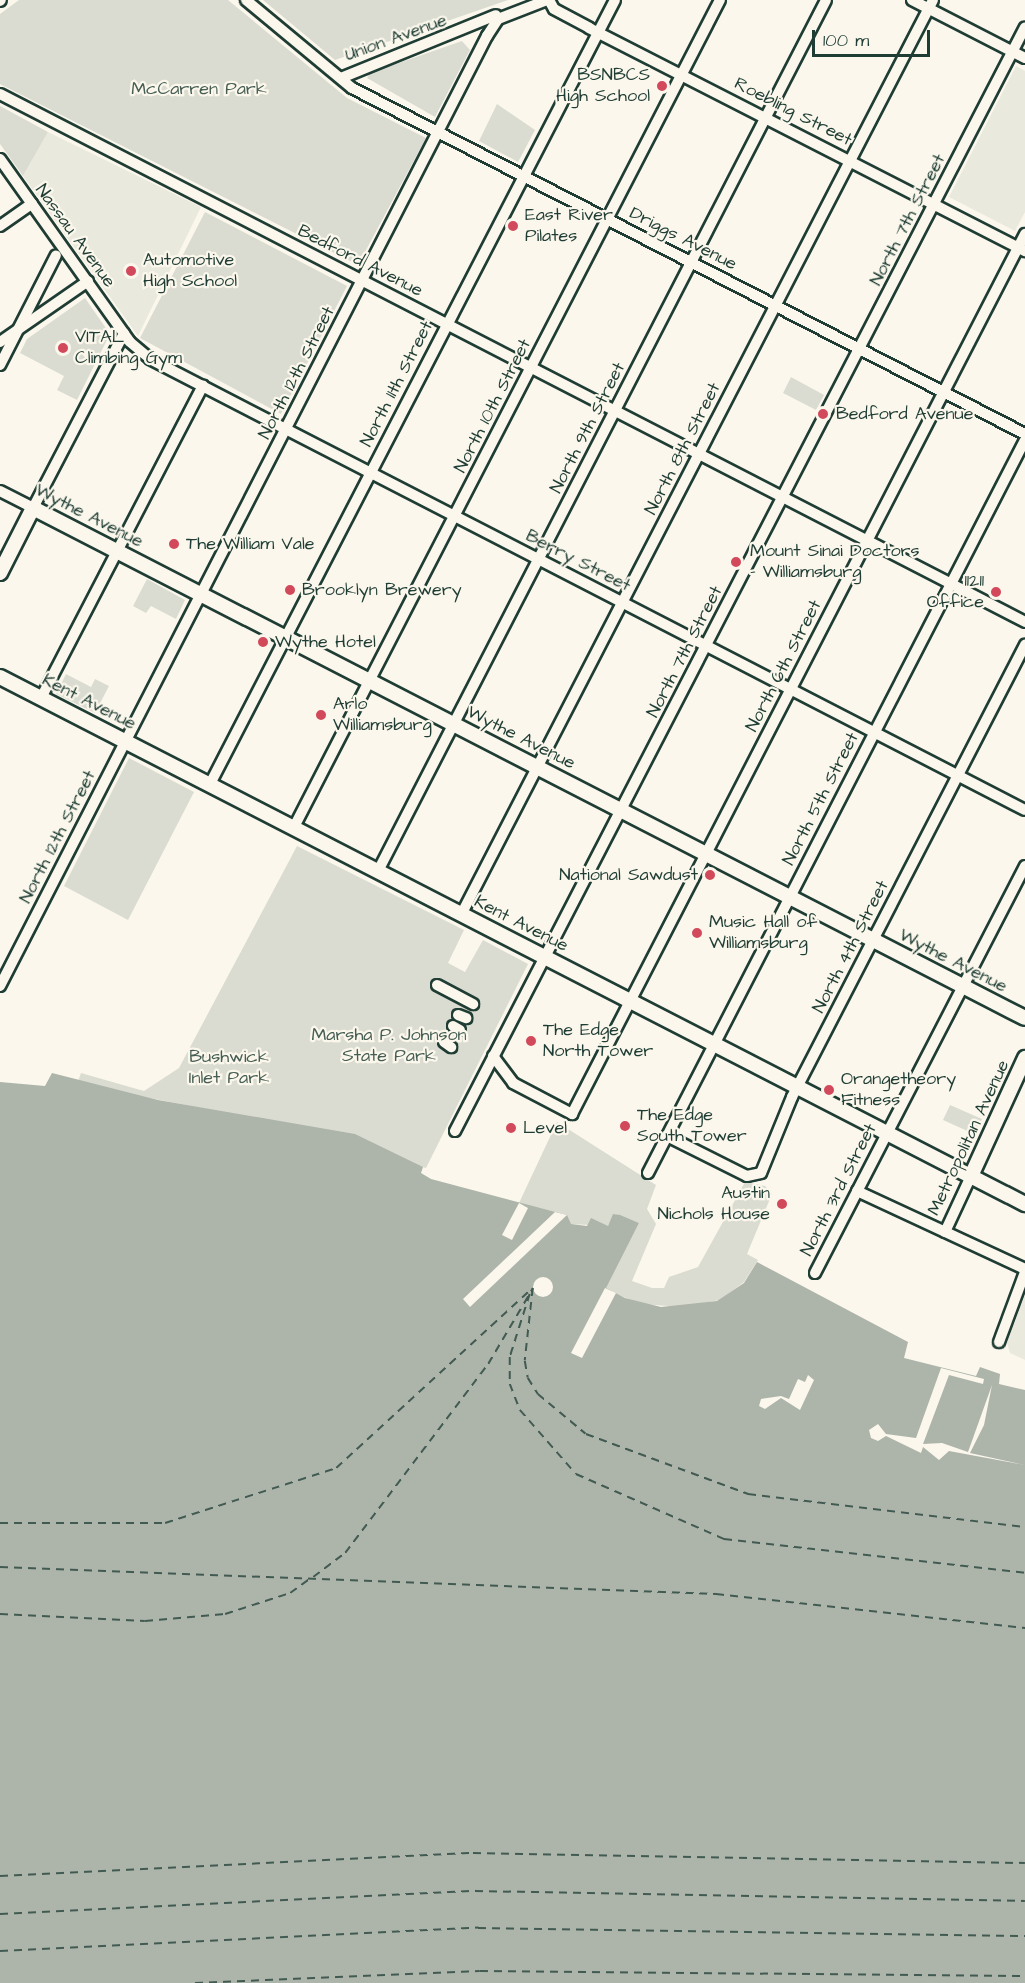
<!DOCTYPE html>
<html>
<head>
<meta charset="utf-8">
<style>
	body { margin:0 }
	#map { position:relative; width:1025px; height:1983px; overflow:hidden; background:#fbf7ec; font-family:"Architects Daughter",sans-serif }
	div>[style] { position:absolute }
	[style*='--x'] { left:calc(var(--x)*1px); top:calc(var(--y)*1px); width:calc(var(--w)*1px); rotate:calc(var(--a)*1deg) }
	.built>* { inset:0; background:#eae9de }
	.green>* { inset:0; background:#dbdcd1 }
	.water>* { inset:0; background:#adb4aa }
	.pier>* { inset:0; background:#fbf7ec }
	.round { border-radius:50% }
	.ferry>* { height:1.5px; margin-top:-0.75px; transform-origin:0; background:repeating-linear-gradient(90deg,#425b52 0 8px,transparent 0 14px) }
	.roads { filter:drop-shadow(2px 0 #1f3d34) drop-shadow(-2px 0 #1f3d34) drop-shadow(0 2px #1f3d34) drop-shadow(0 -2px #1f3d34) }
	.minor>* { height:10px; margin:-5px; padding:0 5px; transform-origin:5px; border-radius:5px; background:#fbf7ec }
	.major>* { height:14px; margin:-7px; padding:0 7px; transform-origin:7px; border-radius:7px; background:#fbf7ec }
	.dots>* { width:16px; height:16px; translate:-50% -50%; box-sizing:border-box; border:3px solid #fbf7ec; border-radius:50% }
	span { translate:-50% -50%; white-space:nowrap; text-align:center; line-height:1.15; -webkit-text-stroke:4.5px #fbf7ec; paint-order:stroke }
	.street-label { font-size:18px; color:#1f3d34 }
	.poi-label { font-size:18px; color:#1f3d34 }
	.right { translate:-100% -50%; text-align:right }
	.left { translate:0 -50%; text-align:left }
	.park-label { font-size:18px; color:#455d53 }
	.scale { position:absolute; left:812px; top:30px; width:118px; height:27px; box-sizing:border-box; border:3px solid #1f3d34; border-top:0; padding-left:8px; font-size:18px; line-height:21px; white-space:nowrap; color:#1f3d34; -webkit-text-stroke:4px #fbf7ec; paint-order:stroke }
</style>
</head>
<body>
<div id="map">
	<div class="built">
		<div style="clip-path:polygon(1016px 66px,1025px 71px,1025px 212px,1015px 231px,949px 197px)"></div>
		<div style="clip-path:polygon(48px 132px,201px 207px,138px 336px,23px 176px)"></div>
		<div style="clip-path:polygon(1025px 1295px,1025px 1360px,1010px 1353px,1007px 1343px)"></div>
	</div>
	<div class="green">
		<div style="clip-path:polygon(19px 0,228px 0,347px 98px,426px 138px,358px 265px,0 84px,0 14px)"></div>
		<div style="clip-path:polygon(263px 0,508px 0,335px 60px)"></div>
		<div style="clip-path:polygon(462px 41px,470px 50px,435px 117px,367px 78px,370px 73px)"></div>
		<div style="clip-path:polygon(497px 104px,535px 130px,518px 162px,479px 141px)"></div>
		<div style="clip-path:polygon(0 106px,48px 132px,23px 176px,0 144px)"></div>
		<div style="clip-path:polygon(205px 212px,347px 286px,281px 414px,140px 338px)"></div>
		<div style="clip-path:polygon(85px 298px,110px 334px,77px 400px,57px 390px,64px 376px,20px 353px,27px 339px)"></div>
		<div style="clip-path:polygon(791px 377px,824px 395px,816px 410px,783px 393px)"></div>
		<div style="clip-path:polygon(147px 579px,185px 600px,176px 619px,151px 606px,146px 613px,133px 606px)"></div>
		<div style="clip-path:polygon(66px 674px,91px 687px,95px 679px,109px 686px,95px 713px,56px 694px)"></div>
		<div style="clip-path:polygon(129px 758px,194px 792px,128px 920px,64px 886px)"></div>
		<div style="clip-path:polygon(297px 846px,464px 930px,448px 963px,465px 972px,483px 940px,528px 964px,426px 1168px,253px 1118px,77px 1084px,81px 1073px,144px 1091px,179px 1068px)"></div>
		<div style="clip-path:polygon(950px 1105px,982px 1119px,974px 1134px,943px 1120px)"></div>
		<div style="clip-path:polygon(557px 1122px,656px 1185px,647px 1209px,656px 1224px,632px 1281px,652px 1288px,664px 1288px,669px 1277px,698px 1267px,745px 1182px,765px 1186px,772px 1194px,747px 1254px,758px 1260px,744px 1282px,720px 1300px,681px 1307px,642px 1304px,616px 1294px,571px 1353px,639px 1223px,614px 1214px,608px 1226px,571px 1224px,555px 1212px,519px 1203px)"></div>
	</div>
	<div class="water">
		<div style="clip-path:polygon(52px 1073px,158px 1100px,355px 1134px,423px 1167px,421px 1173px,431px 1179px,567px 1215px,571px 1224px,587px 1226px,591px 1218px,608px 1226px,613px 1214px,620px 1215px,639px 1223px,606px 1288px,625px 1298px,661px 1307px,717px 1301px,744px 1283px,757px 1262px,908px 1342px,904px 1358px,976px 1376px,980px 1367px,1000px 1374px,999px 1384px,1025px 1390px,1025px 1983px,0 1983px,0 1082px,45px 1086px)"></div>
	</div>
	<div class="pier">
		<div style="clip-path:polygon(519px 1203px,528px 1208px,512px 1240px,502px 1235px)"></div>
		<div style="clip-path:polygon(555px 1212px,567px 1215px,470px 1307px,463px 1299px)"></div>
		<div class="round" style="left:533px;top:1277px;width:20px;height:20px"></div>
		<div style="clip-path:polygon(605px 1288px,616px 1293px,582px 1358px,571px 1353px)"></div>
		<div style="clip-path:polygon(941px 1368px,984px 1379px,983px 1384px,949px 1375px,923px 1444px,942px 1443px,968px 1452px,992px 1385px,984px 1425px,970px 1453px,1025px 1465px,949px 1451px,939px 1460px,923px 1447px,921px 1453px,886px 1436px,878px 1441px,871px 1438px,869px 1430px,878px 1424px,886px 1434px,916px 1438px)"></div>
		<div style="clip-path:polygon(808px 1375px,814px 1380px,800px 1410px,781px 1398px,765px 1409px,759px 1406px,761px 1399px,781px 1396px,789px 1399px,798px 1379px,805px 1382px)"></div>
	</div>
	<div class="ferry">
		<div style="--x:533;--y:1288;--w:73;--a:96.3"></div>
		<div style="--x:525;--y:1361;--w:17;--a:80"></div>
		<div style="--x:528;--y:1378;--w:19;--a:58"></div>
		<div style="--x:538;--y:1394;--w:62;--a:39.8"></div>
		<div style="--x:586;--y:1434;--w:173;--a:20.3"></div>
		<div style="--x:748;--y:1494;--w:279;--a:6.8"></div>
		<div style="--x:530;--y:1294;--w:66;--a:107.6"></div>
		<div style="--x:510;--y:1357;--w:27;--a:90"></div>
		<div style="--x:510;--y:1384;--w:28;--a:69"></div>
		<div style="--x:520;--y:1410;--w:85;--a:48.8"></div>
		<div style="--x:576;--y:1474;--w:162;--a:23.7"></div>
		<div style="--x:724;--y:1539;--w:303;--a:6.4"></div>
		<div style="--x:0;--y:1523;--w:165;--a:0"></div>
		<div style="--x:165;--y:1523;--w:180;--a:-17.8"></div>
		<div style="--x:336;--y:1468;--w:263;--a:-42.5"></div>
		<div style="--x:0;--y:1567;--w:717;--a:2.16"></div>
		<div style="--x:716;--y:1594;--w:311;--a:6.3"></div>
		<div style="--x:313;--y:1577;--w:40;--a:-37"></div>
		<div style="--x:345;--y:1553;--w:237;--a:-52.9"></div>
		<div style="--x:488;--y:1364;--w:88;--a:-59.4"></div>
		<div style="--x:0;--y:1614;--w:145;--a:2.8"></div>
		<div style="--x:145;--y:1621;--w:80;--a:-5"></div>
		<div style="--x:225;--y:1614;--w:68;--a:-17.9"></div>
		<div style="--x:290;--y:1593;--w:24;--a:-36"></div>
		<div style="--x:0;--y:1876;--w:474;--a:-2.8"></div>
		<div style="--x:473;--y:1853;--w:552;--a:1.04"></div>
		<div style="--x:0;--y:1914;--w:476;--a:-2.8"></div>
		<div style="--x:475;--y:1891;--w:550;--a:1.04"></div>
		<div style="--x:0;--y:1951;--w:479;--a:-2.8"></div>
		<div style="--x:478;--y:1928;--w:547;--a:0.84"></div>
		<div style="--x:195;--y:1983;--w:285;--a:-2.4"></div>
		<div style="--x:480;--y:1971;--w:545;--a:0.53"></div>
	</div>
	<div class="roads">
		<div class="minor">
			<div style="--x:246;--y:0;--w:138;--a:39.7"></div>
			<div style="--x:352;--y:88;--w:757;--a:27.21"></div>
			<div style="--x:549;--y:0;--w:10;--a:61"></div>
			<div style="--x:554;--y:9;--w:40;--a:28"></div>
			<div style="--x:589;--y:28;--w:490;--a:27.1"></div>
			<div style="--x:912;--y:0;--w:127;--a:27.2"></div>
			<div style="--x:0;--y:1;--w:1;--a:-45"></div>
			<div style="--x:341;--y:78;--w:167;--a:-22.1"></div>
			<div style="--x:0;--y:94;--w:1153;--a:27.25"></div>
			<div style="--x:0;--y:159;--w:224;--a:54.6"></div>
			<div style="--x:130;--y:342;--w:26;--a:40"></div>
			<div style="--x:150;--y:359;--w:984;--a:27.27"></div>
			<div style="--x:0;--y:226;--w:39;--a:-35"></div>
			<div style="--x:0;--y:342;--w:107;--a:-34.7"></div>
			<div style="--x:0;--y:365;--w:123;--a:-63"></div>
			<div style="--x:0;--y:491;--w:37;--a:27"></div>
			<div style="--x:33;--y:508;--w:197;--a:-62.5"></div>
			<div style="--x:41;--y:698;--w:352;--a:-62.6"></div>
			<div style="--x:210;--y:784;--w:882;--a:-62.68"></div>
			<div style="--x:294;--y:827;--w:930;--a:-62.75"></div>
			<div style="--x:378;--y:871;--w:979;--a:-62.78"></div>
			<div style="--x:462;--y:913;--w:1027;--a:-62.71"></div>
			<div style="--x:437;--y:985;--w:41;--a:27.8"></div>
			<div style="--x:0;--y:986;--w:1068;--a:-62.86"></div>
			<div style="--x:487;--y:36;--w:20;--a:-57"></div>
			<div style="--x:498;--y:19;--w:53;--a:-21.2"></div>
			<div style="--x:458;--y:1015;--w:9;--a:21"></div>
			<div style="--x:453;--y:1026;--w:8;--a:30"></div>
			<div style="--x:444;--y:1042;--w:9;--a:36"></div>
			<div style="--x:493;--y:1056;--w:34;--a:53"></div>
			<div style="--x:513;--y:1083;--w:67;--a:27.7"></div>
			<div style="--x:572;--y:1114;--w:990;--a:-62.76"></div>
			<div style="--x:455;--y:1131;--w:1242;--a:-62.69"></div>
			<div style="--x:667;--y:1136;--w:89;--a:26.6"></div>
			<div style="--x:747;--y:1176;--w:14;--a:-12"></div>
			<div style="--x:761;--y:1173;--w:82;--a:-67.8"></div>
			<div style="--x:792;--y:1097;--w:509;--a:-62.73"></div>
			<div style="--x:648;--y:1173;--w:824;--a:-62.78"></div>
			<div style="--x:857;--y:1191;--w:185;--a:24.9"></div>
			<div style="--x:945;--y:1232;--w:62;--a:-65.1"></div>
			<div style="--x:815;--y:1273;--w:458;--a:-62.7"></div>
			<div style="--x:999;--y:1342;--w:75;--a:-69.6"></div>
		</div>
		<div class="major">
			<div style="--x:0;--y:573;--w:73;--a:-63.1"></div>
			<div style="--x:33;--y:508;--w:1115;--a:27.21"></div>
			<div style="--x:0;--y:677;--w:1153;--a:27.21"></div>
			<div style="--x:971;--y:1176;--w:130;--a:-65.4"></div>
		</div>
	</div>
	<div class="dots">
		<div style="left:662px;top:86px;background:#d1495b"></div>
		<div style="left:513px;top:226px;background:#d1495b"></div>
		<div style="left:131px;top:271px;background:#d1495b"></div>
		<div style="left:63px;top:348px;background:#d1495b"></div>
		<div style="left:823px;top:414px;background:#d1495b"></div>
		<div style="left:174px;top:544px;background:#d1495b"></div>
		<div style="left:736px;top:562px;background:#d1495b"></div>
		<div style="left:290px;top:590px;background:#d1495b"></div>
		<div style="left:996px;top:592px;background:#d1495b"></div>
		<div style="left:263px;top:642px;background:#d1495b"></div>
		<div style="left:321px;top:715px;background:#d1495b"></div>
		<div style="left:710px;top:875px;background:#d1495b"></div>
		<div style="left:697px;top:933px;background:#d1495b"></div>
		<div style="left:531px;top:1041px;background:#d1495b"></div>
		<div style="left:829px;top:1090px;background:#d1495b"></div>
		<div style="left:625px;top:1126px;background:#d1495b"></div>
		<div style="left:511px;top:1128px;background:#d1495b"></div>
		<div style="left:782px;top:1204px;background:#d1495b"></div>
	</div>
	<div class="street-label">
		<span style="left:396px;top:38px;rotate:-20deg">Union Avenue</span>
		<span style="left:793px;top:112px;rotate:27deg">Roebling Street</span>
		<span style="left:908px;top:220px;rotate:-63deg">North 7th Street</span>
		<span style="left:75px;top:236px;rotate:54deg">Nassau Avenue</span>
		<span style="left:683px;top:239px;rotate:27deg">Driggs Avenue</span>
		<span style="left:360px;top:261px;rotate:27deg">Bedford Avenue</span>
		<span style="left:297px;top:373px;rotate:-63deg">North 12th Street</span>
		<span style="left:397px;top:384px;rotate:-63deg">North 11th Street</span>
		<span style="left:493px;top:406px;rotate:-63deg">North 10th Street</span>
		<span style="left:588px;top:428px;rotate:-63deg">North 9th Street</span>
		<span style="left:683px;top:449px;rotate:-63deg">North 8th Street</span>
		<span style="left:89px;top:516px;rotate:27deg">Wythe Avenue</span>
		<span style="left:578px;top:561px;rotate:27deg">Berry Street</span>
		<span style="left:685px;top:652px;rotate:-63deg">North 7th Street</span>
		<span style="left:784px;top:666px;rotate:-63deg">North 6th Street</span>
		<span style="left:89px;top:702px;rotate:27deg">Kent Avenue</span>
		<span style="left:521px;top:738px;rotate:27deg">Wythe Avenue</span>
		<span style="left:821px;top:799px;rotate:-63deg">North 5th Street</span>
		<span style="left:58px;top:837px;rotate:-63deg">North 12th Street</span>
		<span style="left:521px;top:924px;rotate:27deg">Kent Avenue</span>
		<span style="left:851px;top:947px;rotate:-63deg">North 4th Street</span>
		<span style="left:953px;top:961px;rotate:27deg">Wythe Avenue</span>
		<span style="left:969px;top:1138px;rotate:-65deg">Metropolitan Avenue</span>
		<span style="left:839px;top:1190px;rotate:-63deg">North 3rd Street</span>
	</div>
	<div class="poi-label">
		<span class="right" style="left:650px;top:86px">BSNBCS<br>High School</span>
		<span class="left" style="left:525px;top:226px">East River<br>Pilates</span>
		<span class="left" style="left:143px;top:271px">Automotive<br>High School</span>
		<span class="left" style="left:75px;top:348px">VITAL<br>Climbing Gym</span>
		<span class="left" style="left:836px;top:414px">Bedford Avenue</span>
		<span class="left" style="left:186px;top:544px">The William Vale</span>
		<span class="left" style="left:750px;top:562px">Mount Sinai Doctors<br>- Williamsburg</span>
		<span class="right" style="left:984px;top:592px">11211<br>Office</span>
		<span class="left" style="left:302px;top:590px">Brooklyn Brewery</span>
		<span class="left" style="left:275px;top:642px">Wythe Hotel</span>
		<span class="left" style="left:333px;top:715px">Arlo<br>Williamsburg</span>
		<span class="right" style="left:698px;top:875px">National Sawdust</span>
		<span class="left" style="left:709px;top:933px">Music Hall of<br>Williamsburg</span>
		<span class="left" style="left:543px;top:1041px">The Edge<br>North Tower</span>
		<span class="left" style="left:841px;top:1090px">Orangetheory<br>Fitness</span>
		<span class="left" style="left:637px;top:1126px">The Edge<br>South Tower</span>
		<span class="left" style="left:523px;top:1128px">Level</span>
		<span class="right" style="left:770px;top:1204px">Austin<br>Nichols House</span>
	</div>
	<div class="park-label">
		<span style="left:199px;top:89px">McCarren Park</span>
		<span style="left:389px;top:1046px">Marsha P. Johnson<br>State Park</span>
		<span style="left:229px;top:1068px">Bushwick<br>Inlet Park</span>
	</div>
	<div class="scale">100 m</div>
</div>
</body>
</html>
